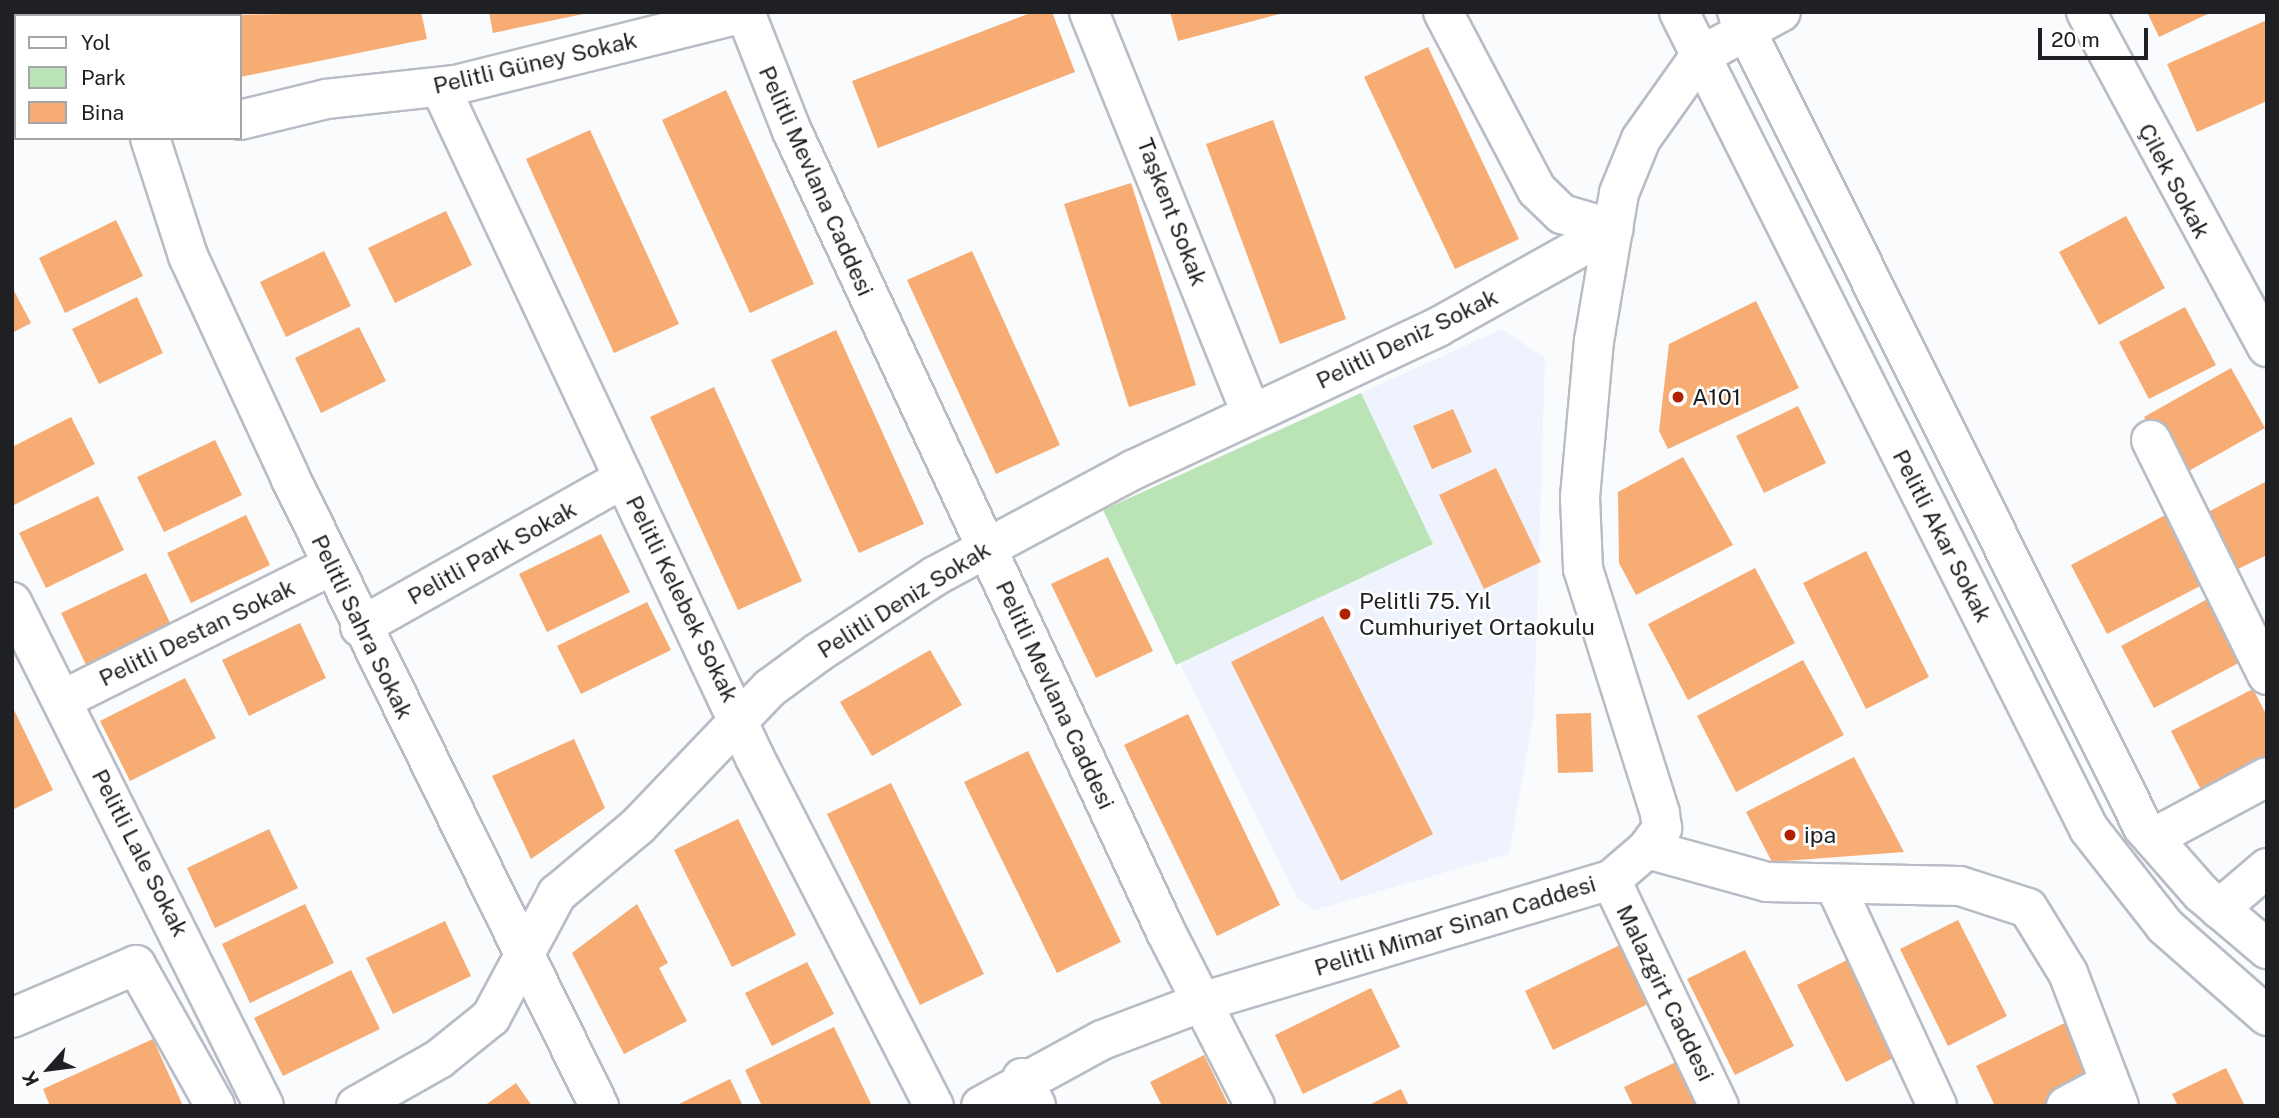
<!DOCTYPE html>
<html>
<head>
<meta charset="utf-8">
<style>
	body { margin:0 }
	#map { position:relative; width:2279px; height:1118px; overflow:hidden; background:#fafbfd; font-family:"Public Sans",sans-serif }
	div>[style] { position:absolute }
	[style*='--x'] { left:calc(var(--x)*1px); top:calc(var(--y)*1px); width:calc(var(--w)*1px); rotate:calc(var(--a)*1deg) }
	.built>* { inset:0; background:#eff3fe }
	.green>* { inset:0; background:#bae4b5 }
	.building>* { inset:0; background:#f6ac72 }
	.roads { filter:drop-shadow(2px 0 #b7bcc5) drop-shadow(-2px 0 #b7bcc5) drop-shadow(0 2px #b7bcc5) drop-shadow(0 -2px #b7bcc5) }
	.minor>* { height:38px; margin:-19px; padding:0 19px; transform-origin:19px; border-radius:19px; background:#fff }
	.tertiary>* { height:38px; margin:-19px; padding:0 19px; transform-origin:19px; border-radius:19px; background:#fff }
	.secondary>* { height:38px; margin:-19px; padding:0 19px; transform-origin:19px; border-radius:19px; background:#fff }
	.dots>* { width:19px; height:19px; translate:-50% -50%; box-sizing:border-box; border:4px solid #fff; border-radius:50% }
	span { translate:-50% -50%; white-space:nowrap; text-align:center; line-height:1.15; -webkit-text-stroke:5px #fff; paint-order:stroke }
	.street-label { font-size:23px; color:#1e2023 }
	.poi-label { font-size:23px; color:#1e2023 }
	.left { translate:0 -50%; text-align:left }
	.frame { position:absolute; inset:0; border:14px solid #1e2023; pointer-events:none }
	.legend { position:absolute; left:14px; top:14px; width:228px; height:126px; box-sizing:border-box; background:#fff; border:2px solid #a5a6a7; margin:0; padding:9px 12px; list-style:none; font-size:21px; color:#1e2023 }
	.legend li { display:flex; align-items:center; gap:14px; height:35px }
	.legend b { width:35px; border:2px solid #a5a6a7 }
	.north { position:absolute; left:14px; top:1034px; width:70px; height:70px; -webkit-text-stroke:5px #fff; paint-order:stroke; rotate:242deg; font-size:19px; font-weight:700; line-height:28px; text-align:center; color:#1e2023 }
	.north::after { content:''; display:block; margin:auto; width:24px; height:32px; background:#1e2023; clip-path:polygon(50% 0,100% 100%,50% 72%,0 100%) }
	.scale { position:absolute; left:2038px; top:28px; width:110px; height:32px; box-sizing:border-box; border:4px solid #1e2023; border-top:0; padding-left:9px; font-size:21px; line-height:24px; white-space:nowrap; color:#1e2023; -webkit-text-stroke:5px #fff; paint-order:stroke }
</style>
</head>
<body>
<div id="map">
	<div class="built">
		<div style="clip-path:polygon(1502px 329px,1545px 358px,1534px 713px,1509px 854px,1314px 910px,1297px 897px,1103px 510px)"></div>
	</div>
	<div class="green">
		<div style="clip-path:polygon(1361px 393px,1433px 544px,1176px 665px,1103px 510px)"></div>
	</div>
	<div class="building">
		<div style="clip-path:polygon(421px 12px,427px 39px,240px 77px,240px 16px,220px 15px)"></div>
		<div style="clip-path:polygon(489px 12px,588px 12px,588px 13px,493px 33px)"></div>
		<div style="clip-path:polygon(1033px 12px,1052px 12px,1075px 72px,878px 148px,852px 81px)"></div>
		<div style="clip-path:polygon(1170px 12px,1283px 12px,1283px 13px,1178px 41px)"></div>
		<div style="clip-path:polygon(2147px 12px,2212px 12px,2159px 37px)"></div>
		<div style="clip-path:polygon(2267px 20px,2267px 101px,2197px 132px,2167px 64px)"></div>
		<div style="clip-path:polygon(1428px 47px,1519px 239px,1455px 269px,1364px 77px)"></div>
		<div style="clip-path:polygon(726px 90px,814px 284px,750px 313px,662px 120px)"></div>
		<div style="clip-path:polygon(1273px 120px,1346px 319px,1280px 344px,1206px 144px)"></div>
		<div style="clip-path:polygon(590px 130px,679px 324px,614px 353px,526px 159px)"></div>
		<div style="clip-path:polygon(1131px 183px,1196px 385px,1129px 407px,1064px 204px)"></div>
		<div style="clip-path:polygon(446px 211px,472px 265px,395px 303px,368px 248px)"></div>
		<div style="clip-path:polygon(2126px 216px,2165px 288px,2099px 325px,2059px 252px)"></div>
		<div style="clip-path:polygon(116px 220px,143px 276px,65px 313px,39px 258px)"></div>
		<div style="clip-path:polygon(324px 251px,351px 306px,286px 337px,260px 282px)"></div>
		<div style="clip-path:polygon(972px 251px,1060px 445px,996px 474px,907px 280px)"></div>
		<div style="clip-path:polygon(12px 287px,31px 323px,12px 333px)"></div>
		<div style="clip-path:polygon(137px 297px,163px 353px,99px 384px,72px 329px)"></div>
		<div style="clip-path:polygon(1756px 301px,1799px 388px,1668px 449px,1659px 431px,1669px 344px)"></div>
		<div style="clip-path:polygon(2185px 307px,2216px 365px,2149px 399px,2119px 342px)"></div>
		<div style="clip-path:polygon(359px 327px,386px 381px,321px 413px,295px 358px)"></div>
		<div style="clip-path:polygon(836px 330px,924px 524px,859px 553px,771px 360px)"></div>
		<div style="clip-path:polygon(2231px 368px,2265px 428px,2178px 477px,2144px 417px)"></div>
		<div style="clip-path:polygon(714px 387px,802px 581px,738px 610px,650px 417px)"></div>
		<div style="clip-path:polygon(1798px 406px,1826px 463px,1764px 493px,1736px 436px)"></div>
		<div style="clip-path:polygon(1453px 409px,1472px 452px,1432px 469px,1413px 426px)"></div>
		<div style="clip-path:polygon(71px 417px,95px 464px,12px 506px,12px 447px)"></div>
		<div style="clip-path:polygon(215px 440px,242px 495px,164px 532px,137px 477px)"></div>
		<div style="clip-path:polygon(1683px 457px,1733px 545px,1636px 595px,1619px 563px,1618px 492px)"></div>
		<div style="clip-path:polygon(1496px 468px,1541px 562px,1484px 589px,1439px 495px)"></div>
		<div style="clip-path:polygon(2267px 481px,2267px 555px,2238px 569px,2208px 512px)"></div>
		<div style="clip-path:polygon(98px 496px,124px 550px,46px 588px,19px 533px)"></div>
		<div style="clip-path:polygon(2171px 512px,2208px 582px,2107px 634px,2071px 565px)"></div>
		<div style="clip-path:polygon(246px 515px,270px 565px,191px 603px,167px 553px)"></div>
		<div style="clip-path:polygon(601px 534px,630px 592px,547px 632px,519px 574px)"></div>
		<div style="clip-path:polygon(1866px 551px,1929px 677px,1866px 709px,1803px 583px)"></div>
		<div style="clip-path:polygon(1108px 557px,1153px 651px,1096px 678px,1051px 584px)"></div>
		<div style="clip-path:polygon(1755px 568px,1795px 643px,1688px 700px,1648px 624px)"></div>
		<div style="clip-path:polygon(146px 573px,175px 633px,90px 673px,61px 613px)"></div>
		<div style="clip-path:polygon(2213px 596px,2246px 659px,2154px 708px,2121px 646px)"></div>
		<div style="clip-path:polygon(647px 602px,671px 650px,581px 694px,557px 646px)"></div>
		<div style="clip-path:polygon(1323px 616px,1433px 834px,1341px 881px,1231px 662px)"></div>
		<div style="clip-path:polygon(300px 623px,326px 678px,249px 716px,222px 660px)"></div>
		<div style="clip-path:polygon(930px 650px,962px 705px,872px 756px,840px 702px)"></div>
		<div style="clip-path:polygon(1803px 660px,1844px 735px,1736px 792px,1697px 716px)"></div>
		<div style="clip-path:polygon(185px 678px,216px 738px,130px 781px,100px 721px)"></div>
		<div style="clip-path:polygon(2253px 689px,2267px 716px,2267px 755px,2201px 790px,2171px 731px)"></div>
		<div style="clip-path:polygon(14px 710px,53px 790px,12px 810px,12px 711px)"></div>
		<div style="clip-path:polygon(1591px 713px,1593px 772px,1558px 773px,1556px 714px)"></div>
		<div style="clip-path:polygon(1188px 714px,1280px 905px,1217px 936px,1124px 745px)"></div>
		<div style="clip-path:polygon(574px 739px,605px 808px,531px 859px,492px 776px)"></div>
		<div style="clip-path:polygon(1028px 751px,1121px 942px,1057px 973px,964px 782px)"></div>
		<div style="clip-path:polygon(1854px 757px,1904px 852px,1772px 862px,1746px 812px)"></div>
		<div style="clip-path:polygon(891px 783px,984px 974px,920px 1005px,827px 814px)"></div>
		<div style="clip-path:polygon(738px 819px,796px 935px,732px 967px,674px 850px)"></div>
		<div style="clip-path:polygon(269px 829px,298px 888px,215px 928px,187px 868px)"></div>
		<div style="clip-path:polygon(305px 904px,334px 963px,250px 1003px,222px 944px)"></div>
		<div style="clip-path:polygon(637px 904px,668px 963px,659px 968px,687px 1021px,624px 1054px,572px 953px)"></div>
		<div style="clip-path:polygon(1958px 920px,2007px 1016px,1948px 1046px,1900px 949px)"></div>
		<div style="clip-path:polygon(445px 921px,471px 976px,393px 1014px,366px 958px)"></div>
		<div style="clip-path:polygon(1622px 944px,1650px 1003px,1553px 1050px,1525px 991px)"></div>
		<div style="clip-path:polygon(1745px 950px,1794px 1046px,1735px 1075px,1687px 979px)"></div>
		<div style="clip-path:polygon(1855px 956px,1903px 1053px,1846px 1082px,1797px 985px)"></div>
		<div style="clip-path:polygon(807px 962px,834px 1014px,772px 1046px,745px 993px)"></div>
		<div style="clip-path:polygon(351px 970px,380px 1029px,283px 1076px,254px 1018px)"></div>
		<div style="clip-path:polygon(1371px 988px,1400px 1047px,1303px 1094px,1275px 1035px)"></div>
		<div style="clip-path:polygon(2073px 1019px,2101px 1078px,2045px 1106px,1995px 1106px,1976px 1066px)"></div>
		<div style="clip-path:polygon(834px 1027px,872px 1106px,762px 1106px,745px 1070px)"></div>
		<div style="clip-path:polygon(153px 1039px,183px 1106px,50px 1106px,43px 1089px)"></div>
		<div style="clip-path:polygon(1204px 1055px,1229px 1106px,1162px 1106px,1150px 1082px)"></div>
		<div style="clip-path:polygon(1678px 1061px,1700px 1106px,1633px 1106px,1624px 1087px)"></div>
		<div style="clip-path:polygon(2226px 1068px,2245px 1106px,2178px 1106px,2172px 1094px)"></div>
		<div style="clip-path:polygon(730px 1079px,743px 1106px,675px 1106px)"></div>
		<div style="clip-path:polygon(516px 1083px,532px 1106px,484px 1106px)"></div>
		<div style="clip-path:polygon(1401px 1089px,1409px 1106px,1367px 1106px)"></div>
	</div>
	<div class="roads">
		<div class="minor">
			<div style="--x:745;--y:12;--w:126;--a:68.5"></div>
			<div style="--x:791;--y:129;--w:886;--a:64.97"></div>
			<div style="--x:1166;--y:932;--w:195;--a:62.9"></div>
			<div style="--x:1089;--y:12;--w:432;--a:68"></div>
			<div style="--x:2086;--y:12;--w:381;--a:61.6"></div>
			<div style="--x:440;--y:87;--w:741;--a:64.85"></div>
			<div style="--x:755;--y:758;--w:391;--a:62.8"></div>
			<div style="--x:240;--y:120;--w:89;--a:-13.7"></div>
			<div style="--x:326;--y:99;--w:130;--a:-6.2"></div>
			<div style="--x:455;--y:85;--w:301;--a:-14"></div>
			<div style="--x:2151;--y:440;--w:262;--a:63.7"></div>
			<div style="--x:12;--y:602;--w:563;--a:63.43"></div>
			<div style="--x:360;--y:627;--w:303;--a:-29.4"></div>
			<div style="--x:62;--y:700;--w:301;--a:-26.5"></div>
			<div style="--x:2153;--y:838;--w:129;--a:-28.2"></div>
			<div style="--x:1647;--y:849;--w:124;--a:15.4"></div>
			<div style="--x:1767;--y:882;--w:193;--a:1.2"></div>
			<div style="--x:1960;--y:886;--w:71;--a:17.9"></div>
			<div style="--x:2028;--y:908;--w:76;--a:58.4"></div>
			<div style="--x:2068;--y:973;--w:142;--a:69"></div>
			<div style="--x:1611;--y:880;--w:250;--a:64.5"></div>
			<div style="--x:1835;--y:885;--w:243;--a:65.2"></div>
			<div style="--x:2219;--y:909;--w:63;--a:-40.5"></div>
			<div style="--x:12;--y:1018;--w:135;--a:-23.1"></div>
			<div style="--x:136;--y:965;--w:162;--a:60.7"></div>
			<div style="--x:1022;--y:1078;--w:31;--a:63"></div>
			<div style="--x:356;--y:1106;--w:95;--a:-29.5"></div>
			<div style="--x:439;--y:1059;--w:67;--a:-38.9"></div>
			<div style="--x:491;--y:1017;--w:140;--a:-61.8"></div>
			<div style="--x:557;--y:894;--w:106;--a:-40"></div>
			<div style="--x:638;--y:826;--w:191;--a:-46.3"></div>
			<div style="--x:770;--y:688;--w:61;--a:-36.3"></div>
			<div style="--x:819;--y:652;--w:139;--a:-33.2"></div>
			<div style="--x:935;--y:576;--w:225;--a:-28.2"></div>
			<div style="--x:1133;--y:470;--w:337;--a:-25.1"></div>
			<div style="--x:1438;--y:327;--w:201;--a:-29.2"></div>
			<div style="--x:2066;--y:1106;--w:49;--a:-28.1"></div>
		</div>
		<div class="tertiary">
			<div style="--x:1443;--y:12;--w:201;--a:62.2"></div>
			<div style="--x:1537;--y:190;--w:35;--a:44"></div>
			<div style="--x:1562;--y:214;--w:53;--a:16.4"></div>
			<div style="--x:123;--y:16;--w:4;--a:-90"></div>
			<div style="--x:150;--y:138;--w:124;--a:72.1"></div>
			<div style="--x:188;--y:256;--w:243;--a:65.2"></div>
			<div style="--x:290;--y:477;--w:701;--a:63.84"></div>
			<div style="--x:981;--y:1106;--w:138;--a:-28.6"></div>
			<div style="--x:1102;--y:1040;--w:113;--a:-20.7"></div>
			<div style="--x:1208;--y:1000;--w:420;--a:-16.6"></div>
			<div style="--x:1611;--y:880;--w:48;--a:-40.7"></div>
			<div style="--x:1647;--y:849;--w:26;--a:-54"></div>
			<div style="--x:1662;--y:828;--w:15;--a:-98"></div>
			<div style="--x:1660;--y:813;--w:256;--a:-107.5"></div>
			<div style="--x:1583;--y:569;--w:72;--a:-92.4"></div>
			<div style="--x:1580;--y:497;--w:157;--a:-84.9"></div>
			<div style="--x:1594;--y:341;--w:150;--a:-80.4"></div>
			<div style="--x:1619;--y:193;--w:58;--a:-67.8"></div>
			<div style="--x:1641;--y:139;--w:102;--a:-54.6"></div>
			<div style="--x:1700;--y:56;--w:92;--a:-28.5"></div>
		</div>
		<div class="secondary">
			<div style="--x:1679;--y:12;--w:914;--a:63.35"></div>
			<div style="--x:2089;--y:829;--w:123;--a:51.9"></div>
			<div style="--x:2165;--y:926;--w:136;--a:41.4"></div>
			<div style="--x:1737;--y:12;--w:911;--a:63.52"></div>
			<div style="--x:2143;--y:827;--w:88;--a:48.7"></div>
			<div style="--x:2201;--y:893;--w:87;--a:40.3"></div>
		</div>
	</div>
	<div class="dots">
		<div style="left:1678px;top:397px;background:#ae2101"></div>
		<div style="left:1345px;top:614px;background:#ae2101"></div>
		<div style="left:1790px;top:835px;background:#ae2101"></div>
	</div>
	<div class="street-label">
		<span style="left:535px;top:63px;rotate:-13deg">Pelitli Güney Sokak</span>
		<span style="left:816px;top:181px;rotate:66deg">Pelitli Mevlana Caddesi</span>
		<span style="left:2174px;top:181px;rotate:62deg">Çilek Sokak</span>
		<span style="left:1172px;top:212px;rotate:69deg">Taşkent Sokak</span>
		<span style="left:1407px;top:339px;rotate:-26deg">Pelitli Deniz Sokak</span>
		<span style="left:1942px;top:536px;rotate:63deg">Pelitli Akar Sokak</span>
		<span style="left:492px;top:553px;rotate:-29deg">Pelitli Park Sokak</span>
		<span style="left:682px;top:599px;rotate:64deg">Pelitli Kelebek Sokak</span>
		<span style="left:904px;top:600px;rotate:-32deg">Pelitli Deniz Sokak</span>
		<span style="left:362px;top:627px;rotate:64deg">Pelitli Sahra Sokak</span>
		<span style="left:197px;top:633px;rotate:-26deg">Pelitli Destan Sokak</span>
		<span style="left:1055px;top:695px;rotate:65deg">Pelitli Mevlana Caddesi</span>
		<span style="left:140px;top:853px;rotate:63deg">Pelitli Lale Sokak</span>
		<span style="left:1455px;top:926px;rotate:-17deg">Pelitli Mimar Sinan Caddesi</span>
		<span style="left:1665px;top:993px;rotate:64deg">Malazgirt Caddesi</span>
	</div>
	<div class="poi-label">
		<span class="left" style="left:1692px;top:397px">A101</span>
		<span class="left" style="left:1359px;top:614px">Pelitli 75. Yıl<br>Cumhuriyet Ortaokulu</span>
		<span class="left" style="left:1804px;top:835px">ipa</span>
	</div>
	<div class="frame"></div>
	<ul class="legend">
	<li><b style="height:9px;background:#fff"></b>Yol</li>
	<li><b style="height:19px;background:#bae4b5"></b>Park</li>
	<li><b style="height:19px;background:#f6ac72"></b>Bina</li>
	</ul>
	<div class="north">K</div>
	<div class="scale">20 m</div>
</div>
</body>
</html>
